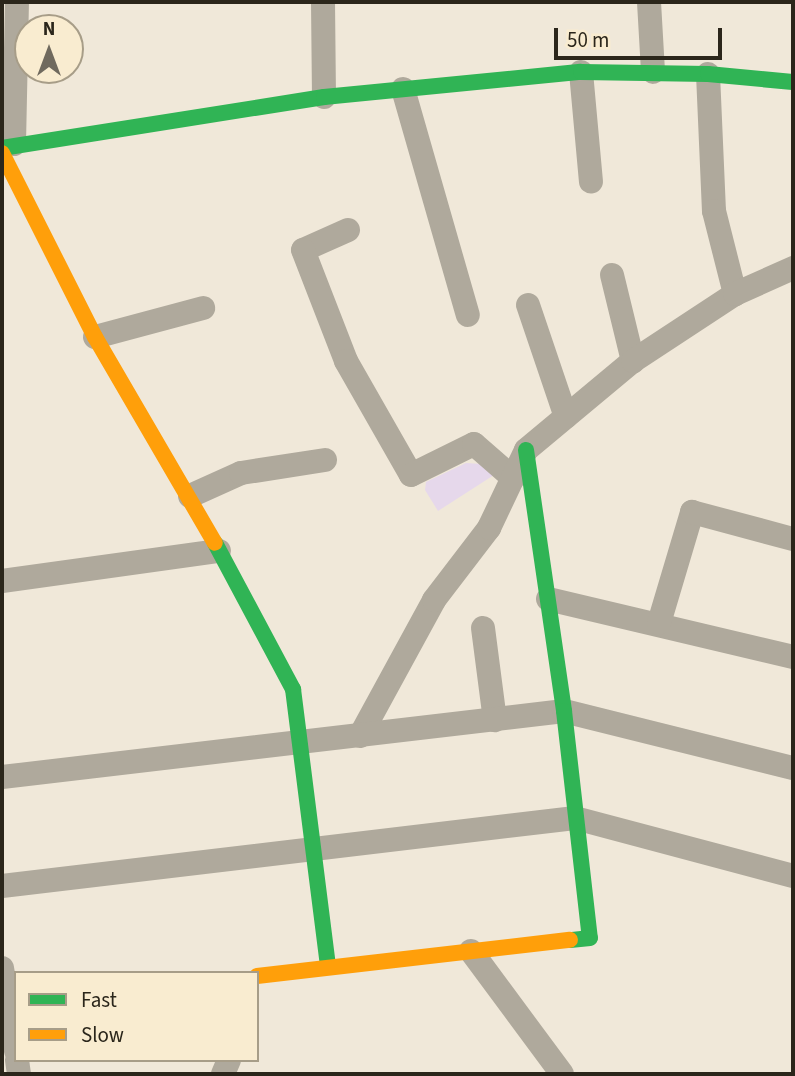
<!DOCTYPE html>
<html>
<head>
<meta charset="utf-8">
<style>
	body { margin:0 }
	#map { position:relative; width:795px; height:1076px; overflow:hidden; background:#f0e8d9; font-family:"Source Sans 3",sans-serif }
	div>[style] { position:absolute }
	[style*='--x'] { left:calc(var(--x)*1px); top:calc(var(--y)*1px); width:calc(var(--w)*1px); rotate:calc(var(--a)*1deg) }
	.green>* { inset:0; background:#e6d8eb }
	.street>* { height:24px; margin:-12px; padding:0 12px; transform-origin:12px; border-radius:12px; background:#afa99c }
	.fast>* { height:16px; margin:-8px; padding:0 8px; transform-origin:8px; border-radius:8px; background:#30b455 }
	.slow>* { height:16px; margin:-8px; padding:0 8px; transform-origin:8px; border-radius:8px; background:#ff9f0a }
	span { translate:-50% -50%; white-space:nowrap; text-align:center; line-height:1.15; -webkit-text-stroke:7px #f9ecd0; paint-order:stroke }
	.frame { position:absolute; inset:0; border:4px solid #2b261b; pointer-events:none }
	.legend { position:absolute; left:14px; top:971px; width:245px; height:91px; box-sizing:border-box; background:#f9ecd0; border:2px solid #a79d88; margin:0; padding:9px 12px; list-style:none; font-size:21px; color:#2b261b }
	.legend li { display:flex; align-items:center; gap:14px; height:35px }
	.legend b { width:35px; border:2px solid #a79d88 }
	.north { position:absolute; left:14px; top:14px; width:70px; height:70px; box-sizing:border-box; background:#f9ecd0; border:2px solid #a79d88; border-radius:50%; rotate:0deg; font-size:19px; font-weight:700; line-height:28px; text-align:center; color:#2b261b }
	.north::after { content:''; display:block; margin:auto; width:24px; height:32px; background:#706a5e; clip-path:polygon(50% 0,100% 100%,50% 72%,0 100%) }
	.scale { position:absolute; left:554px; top:28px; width:168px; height:32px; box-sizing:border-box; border:4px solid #2b261b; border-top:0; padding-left:9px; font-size:21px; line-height:24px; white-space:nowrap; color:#2b261b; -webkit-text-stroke:5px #f9ecd0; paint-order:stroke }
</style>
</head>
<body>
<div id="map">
	<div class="green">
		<div style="clip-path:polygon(466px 463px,481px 464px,494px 475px,438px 511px,425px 490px,426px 482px)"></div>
	</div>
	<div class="street">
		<div style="--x:323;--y:2;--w:95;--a:89.4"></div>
		<div style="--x:649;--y:2;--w:70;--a:86.7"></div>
		<div style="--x:581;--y:72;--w:110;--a:84.8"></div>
		<div style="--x:708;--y:74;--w:137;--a:87.5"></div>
		<div style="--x:714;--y:211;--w:86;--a:75.8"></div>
		<div style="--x:403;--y:89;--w:235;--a:74"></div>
		<div style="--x:14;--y:144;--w:142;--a:-88.8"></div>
		<div style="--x:348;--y:230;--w:49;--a:156"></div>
		<div style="--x:303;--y:250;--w:119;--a:68.8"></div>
		<div style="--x:346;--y:361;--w:131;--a:60.3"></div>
		<div style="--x:411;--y:475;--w:70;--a:-26.2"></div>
		<div style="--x:474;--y:444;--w:52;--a:41.1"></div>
		<div style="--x:612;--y:275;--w:89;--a:76.3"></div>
		<div style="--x:528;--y:305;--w:118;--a:71.3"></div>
		<div style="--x:95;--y:337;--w:112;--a:-15"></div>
		<div style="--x:190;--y:496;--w:56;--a:-24.3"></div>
		<div style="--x:241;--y:473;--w:85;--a:-8.8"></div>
		<div style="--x:2;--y:581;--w:219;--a:-7.9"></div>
		<div style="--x:548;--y:599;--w:252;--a:13.3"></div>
		<div style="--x:659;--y:623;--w:116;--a:-73.4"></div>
		<div style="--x:692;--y:512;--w:105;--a:15"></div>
		<div style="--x:483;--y:628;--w:93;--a:82.6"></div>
		<div style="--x:360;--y:736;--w:155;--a:-61.4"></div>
		<div style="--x:434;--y:600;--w:91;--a:-52.6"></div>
		<div style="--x:489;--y:528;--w:86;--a:-64.6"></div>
		<div style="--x:526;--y:450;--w:139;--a:-39.8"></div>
		<div style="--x:633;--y:361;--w:122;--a:-33.3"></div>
		<div style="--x:735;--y:294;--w:64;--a:-24.1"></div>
		<div style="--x:2;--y:777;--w:566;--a:-6.7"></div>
		<div style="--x:564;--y:711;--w:236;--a:14"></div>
		<div style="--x:2;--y:886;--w:577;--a:-6.77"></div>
		<div style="--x:575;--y:818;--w:226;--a:14.9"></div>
		<div style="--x:471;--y:951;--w:153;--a:53.5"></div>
		<div style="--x:2;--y:968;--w:84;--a:80.4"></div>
		<div style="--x:17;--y:1060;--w:14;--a:82"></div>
		<div style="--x:223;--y:1074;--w:15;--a:-67"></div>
	</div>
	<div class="fast">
		<div style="--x:2;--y:148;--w:326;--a:-9"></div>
		<div style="--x:324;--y:97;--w:258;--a:-5.6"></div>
		<div style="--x:581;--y:72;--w:127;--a:0.9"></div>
		<div style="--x:708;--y:74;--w:85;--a:5.4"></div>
		<div style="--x:526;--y:450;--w:264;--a:81.7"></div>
		<div style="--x:564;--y:711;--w:228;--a:83.5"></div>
		<div style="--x:590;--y:938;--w:20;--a:174"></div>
		<div style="--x:215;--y:543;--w:166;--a:61.9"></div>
		<div style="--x:293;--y:689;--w:280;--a:82.8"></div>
	</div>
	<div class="slow">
		<div style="--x:2;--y:153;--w:206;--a:63.2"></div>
		<div style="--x:95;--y:337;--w:238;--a:59.8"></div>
		<div style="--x:257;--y:976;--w:315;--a:-6.6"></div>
	</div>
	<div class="frame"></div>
	<ul class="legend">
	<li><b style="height:9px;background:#30b455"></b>Fast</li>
	<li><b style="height:9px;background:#ff9f0a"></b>Slow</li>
	</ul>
	<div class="north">N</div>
	<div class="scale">50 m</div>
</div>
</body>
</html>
